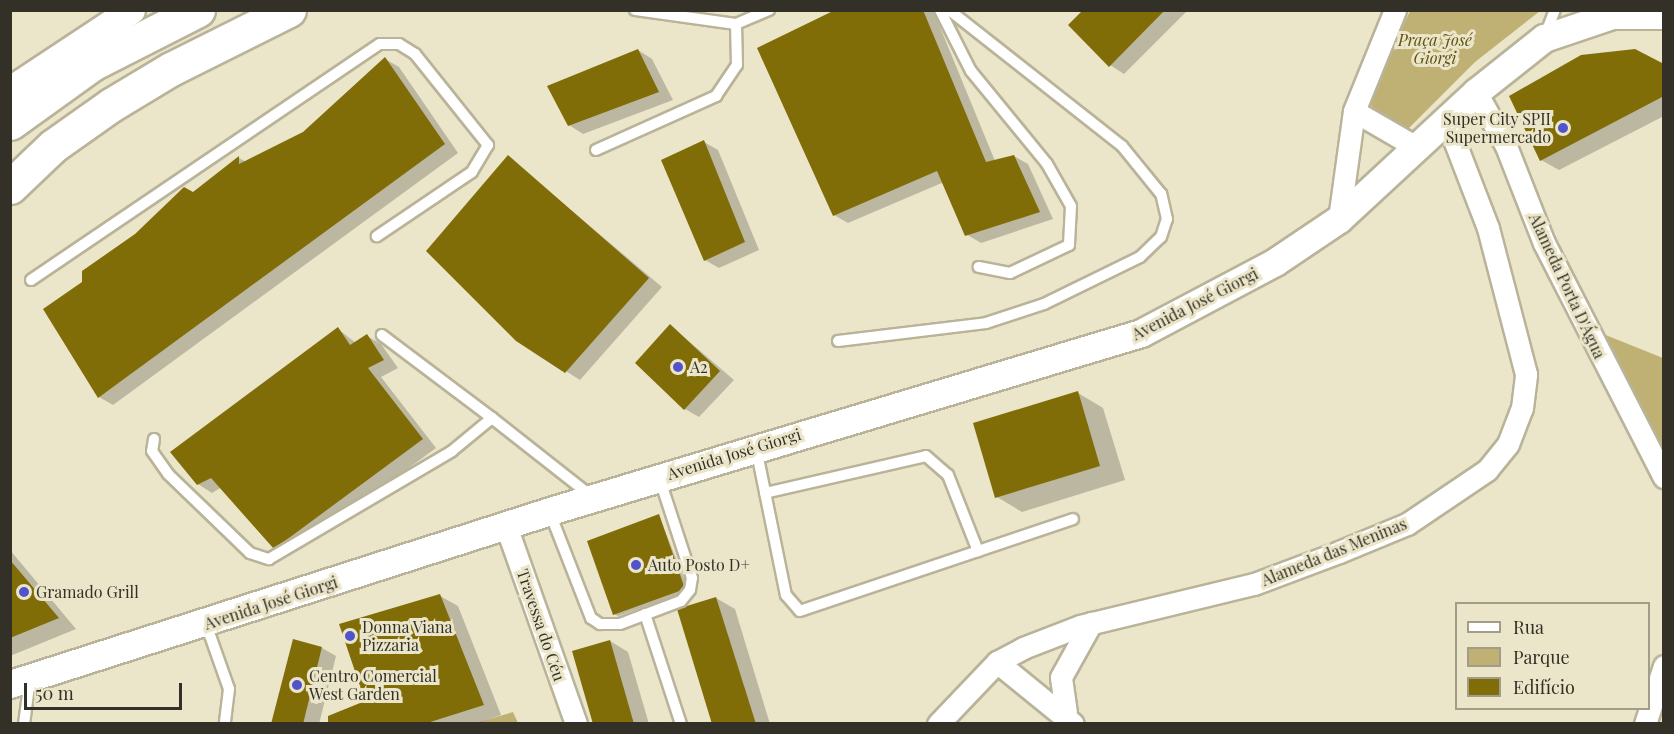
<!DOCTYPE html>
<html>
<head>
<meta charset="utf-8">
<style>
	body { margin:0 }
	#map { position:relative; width:1674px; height:734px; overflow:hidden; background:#ebe5c9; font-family:"Playfair Display",serif }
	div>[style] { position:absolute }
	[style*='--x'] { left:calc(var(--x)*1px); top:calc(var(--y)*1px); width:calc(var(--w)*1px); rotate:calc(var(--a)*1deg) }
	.green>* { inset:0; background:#bfb174 }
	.shadow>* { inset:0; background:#0003 }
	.building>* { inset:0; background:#806d08 }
	.roads { filter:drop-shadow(2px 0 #b9b399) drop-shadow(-2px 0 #b9b399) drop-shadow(0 2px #b9b399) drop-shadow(0 -2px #b9b399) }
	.service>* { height:10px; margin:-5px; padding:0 5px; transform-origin:5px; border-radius:5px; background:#fff }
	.minor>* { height:21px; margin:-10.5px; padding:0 10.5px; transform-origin:10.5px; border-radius:10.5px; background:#fff }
	.tertiary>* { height:27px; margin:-13.5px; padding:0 13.5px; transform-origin:13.5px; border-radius:13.5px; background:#fff }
	.motorway>* { height:33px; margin:-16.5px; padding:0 16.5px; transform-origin:16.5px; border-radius:16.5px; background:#fff }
	.dots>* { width:16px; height:16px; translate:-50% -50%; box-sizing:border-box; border:3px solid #ebe5c9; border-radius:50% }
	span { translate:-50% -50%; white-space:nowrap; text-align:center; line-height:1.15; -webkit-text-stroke:6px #ebe5c9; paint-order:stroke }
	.park-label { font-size:16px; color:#5f510f; font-style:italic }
	.poi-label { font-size:16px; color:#333127 }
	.right { translate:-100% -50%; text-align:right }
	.left { translate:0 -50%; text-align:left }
	.street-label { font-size:16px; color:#333127 }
	.frame { position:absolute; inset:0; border:12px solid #333127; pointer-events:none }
	.legend { position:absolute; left:1455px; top:602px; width:195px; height:108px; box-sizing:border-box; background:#ebe5c9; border:2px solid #a19d88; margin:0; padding:8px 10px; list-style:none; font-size:18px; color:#333127 }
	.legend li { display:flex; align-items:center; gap:12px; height:30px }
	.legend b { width:30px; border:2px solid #a19d88 }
	.scale { position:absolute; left:24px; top:683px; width:158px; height:27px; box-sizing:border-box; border:3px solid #333127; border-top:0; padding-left:8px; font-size:18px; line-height:21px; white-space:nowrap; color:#333127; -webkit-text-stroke:4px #ebe5c9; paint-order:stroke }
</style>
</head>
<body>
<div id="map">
	<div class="green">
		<div style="clip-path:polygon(1410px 11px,1540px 11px,1475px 62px,1407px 130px,1395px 131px,1368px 102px)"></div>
		<div style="clip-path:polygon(1603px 334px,1663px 358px,1663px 453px)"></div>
		<div style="clip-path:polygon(513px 712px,518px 723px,476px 723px)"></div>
	</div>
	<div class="shadow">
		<div style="clip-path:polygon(838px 10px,933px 10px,995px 161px,1014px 156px,1028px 164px,1053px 219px,981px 243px,966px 234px,944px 182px,848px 223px,834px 215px)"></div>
		<div style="clip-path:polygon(1085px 10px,1188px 10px,1124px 74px,1110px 65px)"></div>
		<div style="clip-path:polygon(638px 50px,652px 59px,673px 100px,583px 134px,569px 125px)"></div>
		<div style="clip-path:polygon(385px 59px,399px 67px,458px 153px,113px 405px,99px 397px,83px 283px,239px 158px,246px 162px,304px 133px)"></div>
		<div style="clip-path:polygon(1664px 66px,1664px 116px,1559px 170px,1541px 160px)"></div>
		<div style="clip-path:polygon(704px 142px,718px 150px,759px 250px,719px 268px,705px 260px)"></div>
		<div style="clip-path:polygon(508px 157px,662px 287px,580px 380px,517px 340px)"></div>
		<div style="clip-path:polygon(670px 325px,734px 380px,699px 417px,685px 409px)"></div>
		<div style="clip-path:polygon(338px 329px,356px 343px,367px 336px,381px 344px,398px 368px,381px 377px,436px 448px,289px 556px,275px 548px,222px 487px,212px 493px,198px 484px)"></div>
		<div style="clip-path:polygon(1078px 393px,1103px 408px,1125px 480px,1022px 512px,997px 497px)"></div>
		<div style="clip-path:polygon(659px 516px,689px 591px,618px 616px,614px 614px)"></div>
		<div style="clip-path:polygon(10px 550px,76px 629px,10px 656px)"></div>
		<div style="clip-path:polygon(440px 596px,458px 606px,501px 715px,475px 724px,330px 724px,366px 702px)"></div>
		<div style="clip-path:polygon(716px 598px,735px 609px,770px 724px,713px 724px)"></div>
		<div style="clip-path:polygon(610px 641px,628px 652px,649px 724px,595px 724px)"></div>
		<div style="clip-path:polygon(322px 648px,336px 656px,319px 724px,273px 724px)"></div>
	</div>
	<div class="building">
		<div style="clip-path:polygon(835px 10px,923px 10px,986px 162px,1014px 155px,1040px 212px,965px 236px,937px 171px,833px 216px,757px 48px)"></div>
		<div style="clip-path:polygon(1083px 10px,1165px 10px,1109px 67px,1068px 25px)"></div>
		<div style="clip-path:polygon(638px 49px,659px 92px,568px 126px,547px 86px)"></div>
		<div style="clip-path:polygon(1635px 49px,1664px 64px,1664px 96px,1540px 161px,1509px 96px,1581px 55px)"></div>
		<div style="clip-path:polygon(385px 57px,445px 144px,98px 398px,43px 309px,82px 282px,82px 271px,135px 234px,184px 187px,193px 192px,239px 156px,239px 164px,303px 132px)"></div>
		<div style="clip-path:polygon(704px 140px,745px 242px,704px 261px,661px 160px)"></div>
		<div style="clip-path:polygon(508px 155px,649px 278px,565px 373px,516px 341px,426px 251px)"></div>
		<div style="clip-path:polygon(670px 324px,720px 371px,684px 410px,635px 363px)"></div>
		<div style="clip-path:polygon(338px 327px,350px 345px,367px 334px,384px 360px,368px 368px,423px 439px,274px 549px,211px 478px,197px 485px,170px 452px)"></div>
		<div style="clip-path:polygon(1078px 391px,1100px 466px,995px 498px,973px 423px)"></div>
		<div style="clip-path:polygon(659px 514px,685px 589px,613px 615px,587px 541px)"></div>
		<div style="clip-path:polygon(10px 560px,59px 618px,10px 638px)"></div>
		<div style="clip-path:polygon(440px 594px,484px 705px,424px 724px,328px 724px,328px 716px,365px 701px,339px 624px)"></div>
		<div style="clip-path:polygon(716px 597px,756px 724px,712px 724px,677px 609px)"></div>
		<div style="clip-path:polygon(293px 639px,322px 647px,303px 724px,271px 724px)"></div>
		<div style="clip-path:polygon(610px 640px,634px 724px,593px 724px,572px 651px)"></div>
	</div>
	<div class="roads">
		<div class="service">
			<div style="--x:635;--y:10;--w:102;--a:7.9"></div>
			<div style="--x:940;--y:10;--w:68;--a:63.1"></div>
			<div style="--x:971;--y:71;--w:120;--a:50.7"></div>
			<div style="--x:1047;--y:164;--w:48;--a:60.3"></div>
			<div style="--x:1071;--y:206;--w:39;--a:93"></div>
			<div style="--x:1069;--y:245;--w:65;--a:154.6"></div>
			<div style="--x:1010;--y:273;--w:32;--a:-169"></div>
			<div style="--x:1546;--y:33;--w:25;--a:-69"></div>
			<div style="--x:596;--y:150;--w:132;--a:-24.2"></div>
			<div style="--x:716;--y:96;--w:37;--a:-56"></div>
			<div style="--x:737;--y:65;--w:41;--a:-91.4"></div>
			<div style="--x:736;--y:24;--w:36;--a:-23"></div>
			<div style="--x:31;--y:280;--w:421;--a:-34.1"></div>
			<div style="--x:380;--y:44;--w:19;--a:0"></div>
			<div style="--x:399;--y:44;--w:19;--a:32"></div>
			<div style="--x:415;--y:54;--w:117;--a:51.3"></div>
			<div style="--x:488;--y:145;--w:31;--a:121"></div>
			<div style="--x:472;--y:172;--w:115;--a:146"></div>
			<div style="--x:838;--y:341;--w:149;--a:-6.9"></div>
			<div style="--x:986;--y:323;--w:61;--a:-18.1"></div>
			<div style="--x:1044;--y:304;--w:107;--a:-26.1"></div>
			<div style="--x:1140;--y:257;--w:29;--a:-44"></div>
			<div style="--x:1161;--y:237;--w:19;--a:-72"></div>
			<div style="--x:1167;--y:219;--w:26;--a:-103"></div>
			<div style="--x:1161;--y:194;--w:62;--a:-129.1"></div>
			<div style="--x:1122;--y:146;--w:220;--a:-141.8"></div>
			<div style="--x:492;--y:418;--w:126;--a:38.2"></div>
			<div style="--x:154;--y:439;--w:12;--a:99"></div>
			<div style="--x:152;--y:451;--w:28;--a:55"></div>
			<div style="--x:168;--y:474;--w:114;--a:43.9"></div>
			<div style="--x:250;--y:553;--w:20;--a:18"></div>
			<div style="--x:269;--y:559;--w:212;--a:-30.5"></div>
			<div style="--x:452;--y:451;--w:52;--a:-39.5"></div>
			<div style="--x:492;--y:418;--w:138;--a:-143"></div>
			<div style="--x:756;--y:448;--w:150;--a:78.5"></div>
			<div style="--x:786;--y:595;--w:21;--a:49"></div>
			<div style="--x:800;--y:611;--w:288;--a:-18.6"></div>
			<div style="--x:765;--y:493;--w:165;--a:-12.9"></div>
			<div style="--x:926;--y:456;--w:29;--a:41"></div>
			<div style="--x:948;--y:475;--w:82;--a:68.5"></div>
			<div style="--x:550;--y:513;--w:113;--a:68.7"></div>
			<div style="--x:591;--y:618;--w:11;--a:34"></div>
			<div style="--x:600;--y:624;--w:20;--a:0"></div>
			<div style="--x:620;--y:624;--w:65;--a:-20.7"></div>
			<div style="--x:681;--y:601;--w:14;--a:-51"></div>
			<div style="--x:690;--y:590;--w:12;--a:-81"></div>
			<div style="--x:692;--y:578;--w:106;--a:-108.1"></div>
			<div style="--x:645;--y:614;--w:116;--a:71.9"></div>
			<div style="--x:206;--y:624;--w:69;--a:70.5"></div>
			<div style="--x:229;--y:689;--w:35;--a:97"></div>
			<div style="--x:24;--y:724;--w:45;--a:-82.4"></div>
		</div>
		<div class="minor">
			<div style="--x:1476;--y:92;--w:62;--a:60.9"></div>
			<div style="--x:1506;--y:146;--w:104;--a:68.6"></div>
			<div style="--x:1544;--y:243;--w:263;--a:62.9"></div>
			<div style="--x:1354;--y:111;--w:72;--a:30.1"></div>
			<div style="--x:1339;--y:219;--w:109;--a:-82.1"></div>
			<div style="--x:1354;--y:111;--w:109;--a:-67.9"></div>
			<div style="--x:506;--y:526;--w:210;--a:70.5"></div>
			<div style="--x:997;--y:662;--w:98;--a:39.2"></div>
			<div style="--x:1066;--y:713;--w:36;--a:-98"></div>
			<div style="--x:1061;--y:677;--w:62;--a:-60.9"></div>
			<div style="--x:938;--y:724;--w:86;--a:-46.4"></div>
			<div style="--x:997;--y:662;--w:30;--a:-28"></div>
			<div style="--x:1023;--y:648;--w:61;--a:-21.1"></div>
			<div style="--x:1080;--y:626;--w:179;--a:-13.6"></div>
			<div style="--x:1254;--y:584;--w:91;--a:-20.6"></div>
			<div style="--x:1339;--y:552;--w:74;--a:-22.4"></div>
			<div style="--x:1407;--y:524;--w:97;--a:-34"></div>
			<div style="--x:1487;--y:470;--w:33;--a:-51"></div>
			<div style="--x:1508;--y:444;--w:39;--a:-69"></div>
			<div style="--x:1522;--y:408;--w:34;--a:-83"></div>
			<div style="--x:1526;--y:374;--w:151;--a:-104.6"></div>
			<div style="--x:1488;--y:228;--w:117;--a:-111.1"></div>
			<div style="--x:1645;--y:724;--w:61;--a:-71.9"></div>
		</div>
		<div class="tertiary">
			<div style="--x:10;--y:90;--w:145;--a:-33.5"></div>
			<div style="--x:10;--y:684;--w:567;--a:-17.76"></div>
			<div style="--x:550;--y:511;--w:617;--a:-16.76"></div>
			<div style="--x:1141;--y:333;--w:152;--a:-27.9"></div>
			<div style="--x:1275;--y:262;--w:77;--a:-33.9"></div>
			<div style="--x:1339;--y:219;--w:187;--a:-42.8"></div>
			<div style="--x:1476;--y:92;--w:87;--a:-38.5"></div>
			<div style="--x:1544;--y:38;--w:72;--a:-18.7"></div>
			<div style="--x:1612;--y:15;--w:52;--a:0"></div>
		</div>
		<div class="motorway">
			<div style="--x:10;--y:123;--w:101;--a:-35.7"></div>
			<div style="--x:92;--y:64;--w:119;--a:-27"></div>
			<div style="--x:10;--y:187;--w:59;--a:-43.6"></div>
			<div style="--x:53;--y:146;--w:71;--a:-35.3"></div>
			<div style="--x:111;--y:105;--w:70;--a:-31"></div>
			<div style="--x:171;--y:69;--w:132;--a:-26.6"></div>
		</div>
	</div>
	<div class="dots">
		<div style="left:1563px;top:128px;background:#5053ca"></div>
		<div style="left:678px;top:367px;background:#5053ca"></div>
		<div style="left:636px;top:565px;background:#5053ca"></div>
		<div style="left:24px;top:592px;background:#5053ca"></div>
		<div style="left:350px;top:636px;background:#5053ca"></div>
		<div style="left:297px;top:685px;background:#5053ca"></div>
	</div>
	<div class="park-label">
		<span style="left:1435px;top:49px">Praça José<br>Giorgi</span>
	</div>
	<div class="poi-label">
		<span class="right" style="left:1551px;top:128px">Super City SPII<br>Supermercado</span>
		<span class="left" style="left:690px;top:367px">A2</span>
		<span class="left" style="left:648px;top:565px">Auto Posto D+</span>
		<span class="left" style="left:36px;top:592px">Gramado Grill</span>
		<span class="left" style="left:362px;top:636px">Donna Viana<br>Pizzaria</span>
		<span class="left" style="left:309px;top:685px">Centro Comercial<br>West Garden</span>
	</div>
	<div class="street-label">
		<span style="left:1567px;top:286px;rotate:65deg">Alameda Porta D'Água</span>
		<span style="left:1195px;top:304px;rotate:-27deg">Avenida José Giorgi</span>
		<span style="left:734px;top:454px;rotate:-17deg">Avenida José Giorgi</span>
		<span style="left:1334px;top:552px;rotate:-22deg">Alameda das Meninas</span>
		<span style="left:271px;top:603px;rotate:-18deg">Avenida José Giorgi</span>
		<span style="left:541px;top:625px;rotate:71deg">Travessa do Céu</span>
	</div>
	<div class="frame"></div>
	<ul class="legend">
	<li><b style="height:8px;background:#fff"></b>Rua</li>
	<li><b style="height:16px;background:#bfb174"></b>Parque</li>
	<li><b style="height:16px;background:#806d08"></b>Edifício</li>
	</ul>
	<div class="scale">50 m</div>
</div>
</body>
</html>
